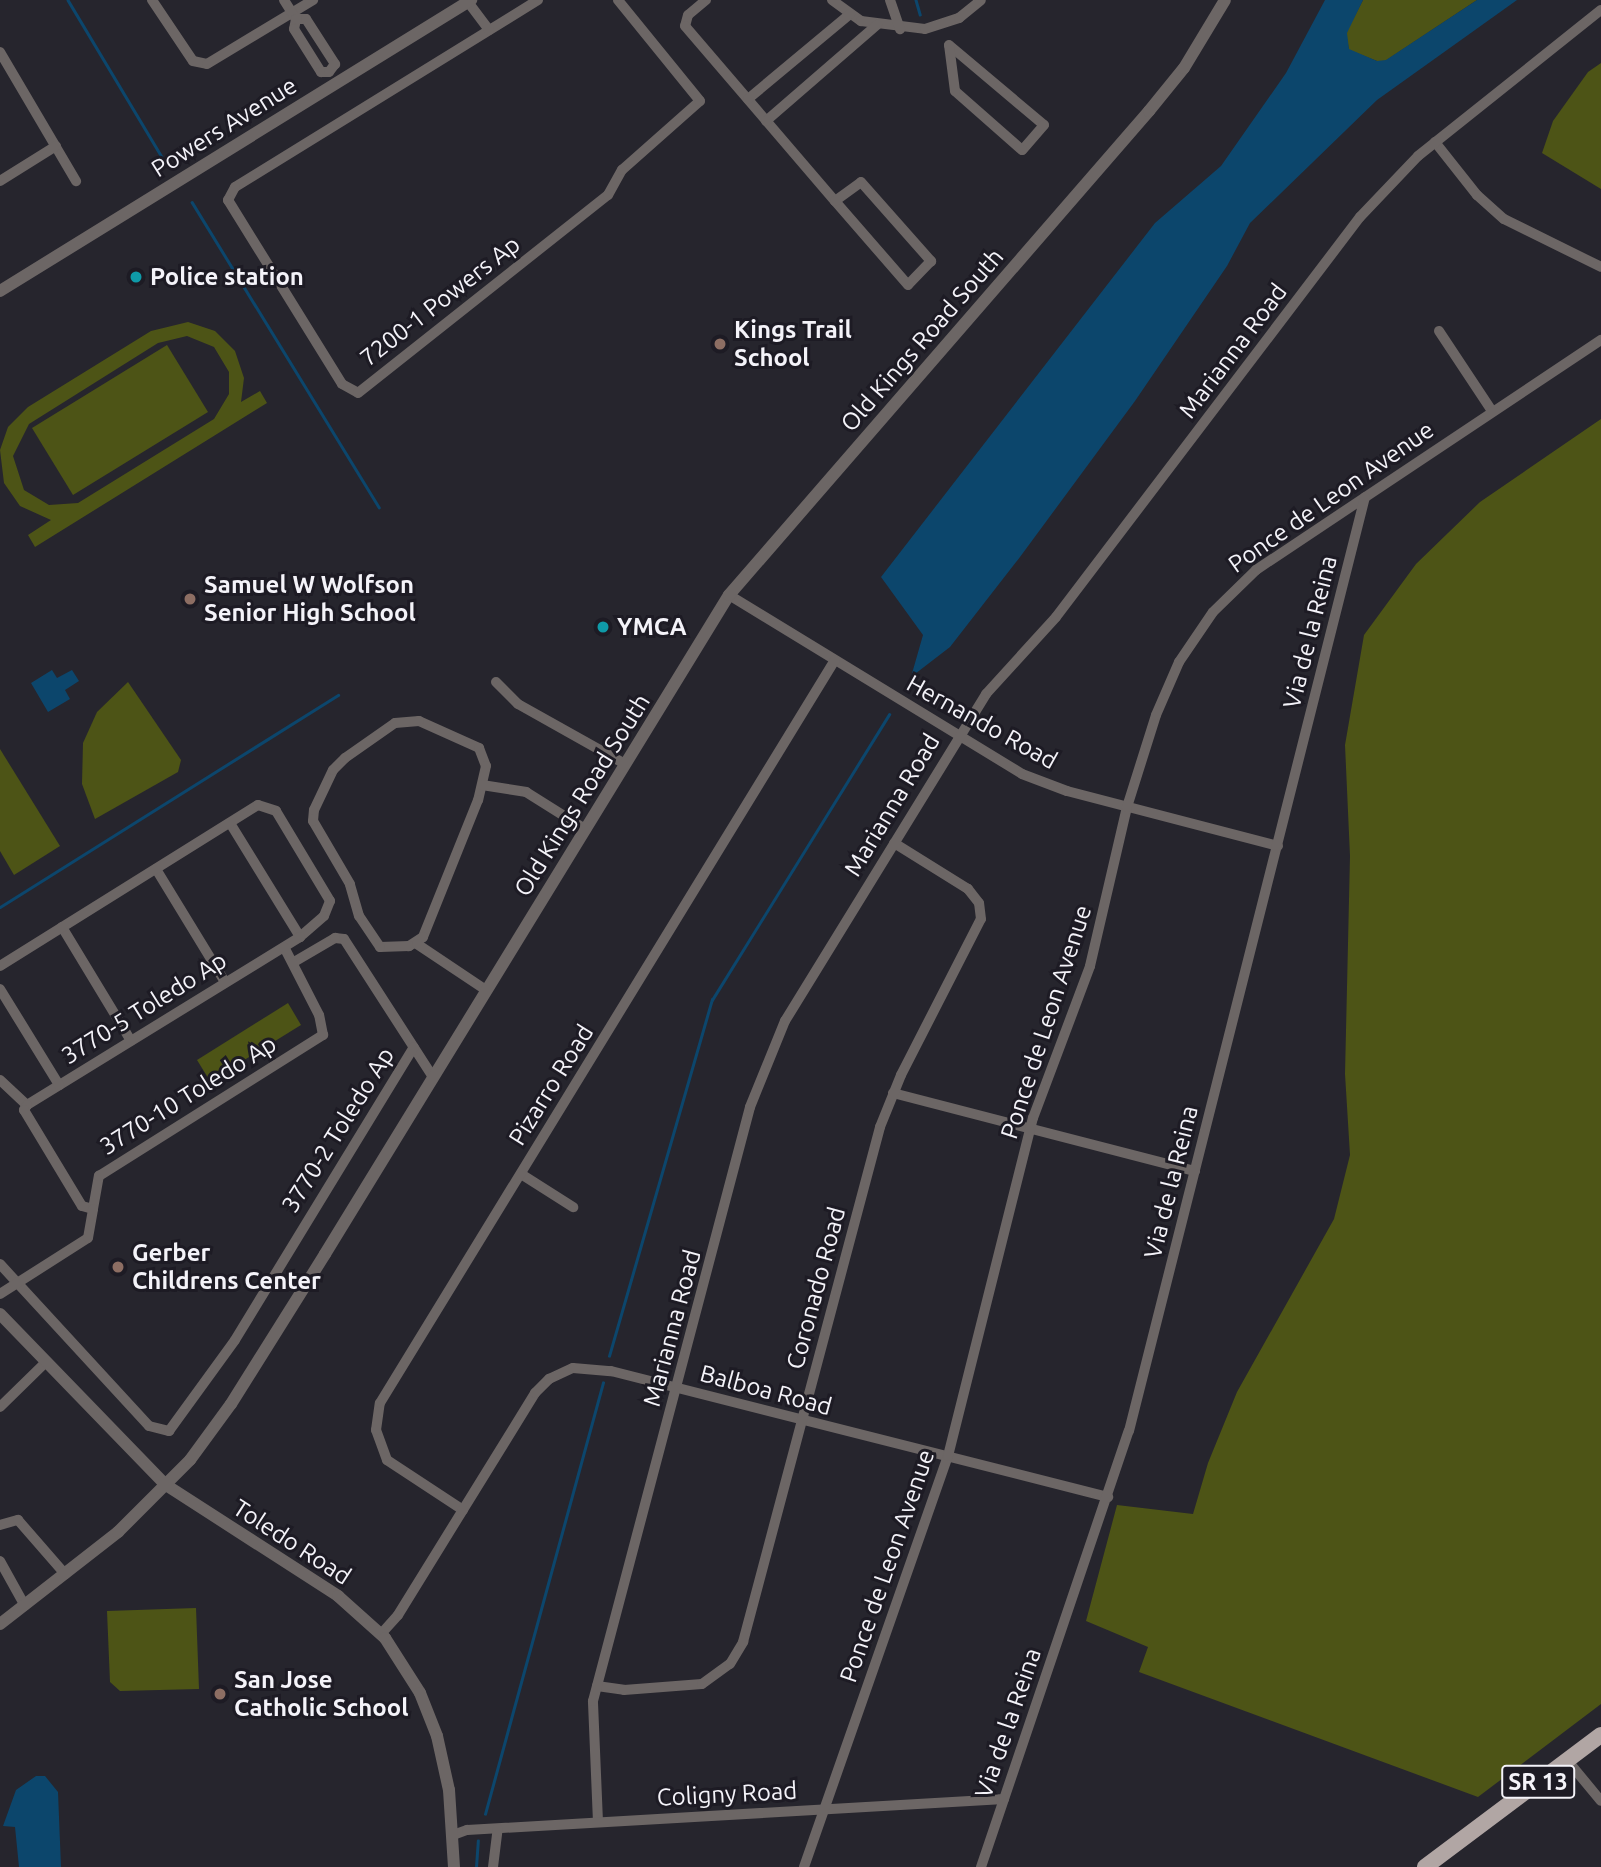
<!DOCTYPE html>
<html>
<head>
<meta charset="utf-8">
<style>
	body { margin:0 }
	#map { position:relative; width:1601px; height:1867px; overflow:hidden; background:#26252d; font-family:Ubuntu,sans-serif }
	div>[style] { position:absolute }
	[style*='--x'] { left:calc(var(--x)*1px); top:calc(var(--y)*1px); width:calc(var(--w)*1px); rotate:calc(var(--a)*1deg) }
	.green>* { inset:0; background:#4d5416 }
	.water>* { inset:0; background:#0c466c }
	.stream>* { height:2.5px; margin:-1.25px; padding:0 1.25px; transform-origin:1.25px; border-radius:1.25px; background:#0c466c }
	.minor>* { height:10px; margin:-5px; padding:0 5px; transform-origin:5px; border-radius:5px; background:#6c6665 }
	.tertiary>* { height:12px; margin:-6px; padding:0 6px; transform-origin:6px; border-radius:6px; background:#6c6665 }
	.primary>* { height:16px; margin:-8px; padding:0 8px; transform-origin:8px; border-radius:8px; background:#b1a6a4 }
	.dots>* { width:19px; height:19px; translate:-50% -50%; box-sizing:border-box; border:4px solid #1d1b24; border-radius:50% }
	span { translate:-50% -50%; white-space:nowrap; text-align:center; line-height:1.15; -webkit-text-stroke:6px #1d1b24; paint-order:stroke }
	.shield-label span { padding:2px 5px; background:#1d1b24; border:2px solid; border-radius:5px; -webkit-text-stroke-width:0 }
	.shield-label { font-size:23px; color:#f4f3f9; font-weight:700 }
	.street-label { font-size:24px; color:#f4f3f9 }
	.poi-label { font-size:24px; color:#f4f3f9; font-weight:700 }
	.left { translate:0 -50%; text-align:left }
</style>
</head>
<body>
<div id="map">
	<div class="green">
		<div style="clip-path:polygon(1363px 0,1477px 0,1385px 61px,1377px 61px,1349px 50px,1346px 33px)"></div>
		<div style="clip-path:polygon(1601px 63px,1601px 189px,1542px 153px,1553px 121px,1588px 72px)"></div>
		<div style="clip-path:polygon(evenodd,188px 322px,215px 331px,235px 351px,244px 378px,241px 402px,260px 391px,267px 403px,35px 547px,28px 535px,51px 520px,20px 506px,4px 483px,0 450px,8px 427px,28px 407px,151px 331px,188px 322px,187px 336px,214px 347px,229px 372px,229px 394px,214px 419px,78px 503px,49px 505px,24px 490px,13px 456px,29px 424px,158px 343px,187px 336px)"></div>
		<div style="clip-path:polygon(167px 345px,208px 412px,73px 495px,32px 428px)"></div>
		<div style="clip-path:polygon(1601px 419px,1601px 1704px,1478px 1797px,1139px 1672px,1148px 1647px,1086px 1621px,1117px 1505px,1193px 1514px,1208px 1463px,1237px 1392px,1334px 1219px,1350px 1155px,1345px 1074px,1350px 856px,1345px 745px,1364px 635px,1416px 564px,1480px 502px)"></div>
		<div style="clip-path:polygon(128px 682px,181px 760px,178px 772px,95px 819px,82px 784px,83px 743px,97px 712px)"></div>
		<div style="clip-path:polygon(0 749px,60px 846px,14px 875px,0 851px)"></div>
		<div style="clip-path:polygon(288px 1003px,301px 1025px,210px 1081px,197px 1060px)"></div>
		<div style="clip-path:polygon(196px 1608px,199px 1689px,120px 1691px,110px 1682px,107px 1611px)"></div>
	</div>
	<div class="water">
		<div style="clip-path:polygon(1325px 0,1363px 0,1347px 33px,1349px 49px,1377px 61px,1386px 60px,1477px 0,1517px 0,1377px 100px,1250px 223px,1227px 266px,1135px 401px,1020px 557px,950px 647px,911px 677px,923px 635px,881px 577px,1155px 223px,1221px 166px,1286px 73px)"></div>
		<div style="clip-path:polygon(52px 670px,57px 678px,72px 670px,79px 681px,65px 690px,70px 699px,48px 712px,31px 683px)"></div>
		<div style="clip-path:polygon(36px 1776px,45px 1776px,58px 1792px,61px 1867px,19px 1867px,15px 1827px,3px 1826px,16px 1790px)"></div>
	</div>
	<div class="stream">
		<div style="--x:68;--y:0;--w:183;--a:59.1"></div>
		<div style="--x:916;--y:0;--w:15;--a:74"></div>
		<div style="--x:192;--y:202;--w:358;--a:58.5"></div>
		<div style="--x:0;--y:907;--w:399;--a:-32.1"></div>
		<div style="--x:609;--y:1356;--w:371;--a:-73.9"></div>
		<div style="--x:712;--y:1000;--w:336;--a:-58.2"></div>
		<div style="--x:485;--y:1814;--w:447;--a:-74.7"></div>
		<div style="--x:476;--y:1867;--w:26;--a:-86"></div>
	</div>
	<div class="minor">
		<div style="--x:152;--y:0;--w:73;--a:56.1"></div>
		<div style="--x:193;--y:61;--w:14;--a:12"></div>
		<div style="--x:207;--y:64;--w:124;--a:-31.1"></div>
		<div style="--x:284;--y:0;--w:22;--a:58"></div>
		<div style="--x:296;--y:19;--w:10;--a:101"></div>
		<div style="--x:294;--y:29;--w:51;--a:57.9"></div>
		<div style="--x:321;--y:72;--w:8;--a:0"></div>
		<div style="--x:538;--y:0;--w:356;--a:148.3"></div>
		<div style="--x:235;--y:187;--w:15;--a:118"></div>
		<div style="--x:228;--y:200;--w:216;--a:58.2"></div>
		<div style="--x:342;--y:384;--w:18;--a:29"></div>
		<div style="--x:358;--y:393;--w:319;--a:-38.4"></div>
		<div style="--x:608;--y:195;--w:29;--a:-61"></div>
		<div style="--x:622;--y:170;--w:104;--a:-41.5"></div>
		<div style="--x:700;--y:101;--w:130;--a:-129.1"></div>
		<div style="--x:706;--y:0;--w:23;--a:140"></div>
		<div style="--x:688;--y:15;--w:11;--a:105"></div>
		<div style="--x:685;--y:26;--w:230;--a:49.4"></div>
		<div style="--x:832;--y:0;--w:36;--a:36"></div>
		<div style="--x:861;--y:21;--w:64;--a:7.1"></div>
		<div style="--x:925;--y:29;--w:36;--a:-18"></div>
		<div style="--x:959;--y:18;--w:28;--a:-39"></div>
		<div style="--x:890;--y:0;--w:31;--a:71"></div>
		<div style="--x:468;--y:2;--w:35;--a:53"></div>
		<div style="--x:296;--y:19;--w:10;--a:0"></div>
		<div style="--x:306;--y:19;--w:54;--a:57.2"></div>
		<div style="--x:335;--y:64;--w:10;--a:127"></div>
		<div style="--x:949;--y:45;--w:124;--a:40.1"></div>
		<div style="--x:1044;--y:125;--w:33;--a:131"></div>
		<div style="--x:1022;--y:150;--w:89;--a:-138.6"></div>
		<div style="--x:955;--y:91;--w:46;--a:-97.4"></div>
		<div style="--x:0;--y:52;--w:150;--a:59.5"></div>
		<div style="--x:748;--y:99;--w:133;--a:-39.8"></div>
		<div style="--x:766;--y:121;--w:147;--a:-40.9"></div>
		<div style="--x:1435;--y:142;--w:68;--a:51.6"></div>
		<div style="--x:1477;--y:195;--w:36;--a:42"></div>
		<div style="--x:1504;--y:219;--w:108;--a:26.3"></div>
		<div style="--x:0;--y:181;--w:66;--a:-32"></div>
		<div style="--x:861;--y:182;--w:106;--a:48.5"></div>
		<div style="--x:931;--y:261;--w:33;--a:134"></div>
		<div style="--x:908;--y:285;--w:111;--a:-131"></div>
		<div style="--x:835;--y:201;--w:32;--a:-36"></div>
		<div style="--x:1439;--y:331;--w:96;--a:56.5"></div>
		<div style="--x:729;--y:595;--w:343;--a:31.4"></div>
		<div style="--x:1022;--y:774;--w:48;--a:20.7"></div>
		<div style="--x:1067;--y:791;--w:218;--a:14.6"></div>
		<div style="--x:496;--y:682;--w:31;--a:45"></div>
		<div style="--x:518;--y:704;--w:123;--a:29.3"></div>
		<div style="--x:419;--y:721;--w:66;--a:24.2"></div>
		<div style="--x:479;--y:748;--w:19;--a:69"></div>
		<div style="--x:486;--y:766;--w:35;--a:103"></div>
		<div style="--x:478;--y:800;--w:148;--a:111.9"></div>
		<div style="--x:423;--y:937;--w:17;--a:147"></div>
		<div style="--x:409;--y:946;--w:29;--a:178"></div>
		<div style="--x:380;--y:947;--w:37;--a:-124"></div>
		<div style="--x:359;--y:916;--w:33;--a:-106"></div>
		<div style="--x:350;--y:884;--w:73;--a:-120.4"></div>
		<div style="--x:313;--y:821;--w:11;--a:-85"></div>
		<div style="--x:314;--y:810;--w:44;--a:-64.6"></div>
		<div style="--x:333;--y:770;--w:17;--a:-45"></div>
		<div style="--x:345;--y:758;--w:61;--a:-35"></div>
		<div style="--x:395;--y:723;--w:24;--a:-5"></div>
		<div style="--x:482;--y:785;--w:45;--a:9"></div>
		<div style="--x:526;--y:792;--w:70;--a:32.1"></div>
		<div style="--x:230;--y:823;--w:134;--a:58.4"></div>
		<div style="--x:156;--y:869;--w:132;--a:58.6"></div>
		<div style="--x:62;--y:927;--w:133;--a:58.8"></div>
		<div style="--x:417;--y:944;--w:83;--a:33.7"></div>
		<div style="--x:294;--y:962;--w:48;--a:-30.3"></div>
		<div style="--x:335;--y:938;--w:9;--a:6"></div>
		<div style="--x:344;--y:939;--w:164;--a:57.2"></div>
		<div style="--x:0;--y:966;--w:304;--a:-32"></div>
		<div style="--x:258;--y:805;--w:19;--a:18"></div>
		<div style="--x:276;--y:811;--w:105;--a:59"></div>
		<div style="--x:330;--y:901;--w:16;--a:112"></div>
		<div style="--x:324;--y:916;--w:32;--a:139"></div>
		<div style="--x:300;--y:937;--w:321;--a:148.4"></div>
		<div style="--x:0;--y:989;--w:113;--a:58.4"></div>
		<div style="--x:0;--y:1080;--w:37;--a:43"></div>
		<div style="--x:27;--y:1105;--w:6;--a:121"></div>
		<div style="--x:24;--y:1110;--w:112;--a:58.9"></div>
		<div style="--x:82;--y:1206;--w:11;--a:15"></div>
		<div style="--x:93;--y:1209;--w:34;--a:-80"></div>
		<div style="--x:99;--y:1176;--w:265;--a:-32.2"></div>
		<div style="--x:323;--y:1035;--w:20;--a:-101"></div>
		<div style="--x:319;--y:1015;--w:76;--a:-117.2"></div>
		<div style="--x:893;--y:1093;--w:312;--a:14.5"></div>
		<div style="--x:521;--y:1174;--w:62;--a:32.4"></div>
		<div style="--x:0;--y:1264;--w:220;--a:47.4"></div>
		<div style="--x:149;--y:1426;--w:21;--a:14"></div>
		<div style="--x:169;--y:1431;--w:112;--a:-54"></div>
		<div style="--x:235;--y:1340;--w:343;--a:-58.6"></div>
		<div style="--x:0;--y:1294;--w:104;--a:-32.5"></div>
		<div style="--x:88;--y:1238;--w:29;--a:-80"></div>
		<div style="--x:0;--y:1407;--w:64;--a:-44.4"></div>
		<div style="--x:463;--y:1510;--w:91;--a:-146.7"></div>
		<div style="--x:387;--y:1460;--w:32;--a:-110"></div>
		<div style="--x:376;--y:1430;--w:27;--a:-82"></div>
		<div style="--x:380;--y:1403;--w:871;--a:-58.52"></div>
		<div style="--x:0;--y:1525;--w:19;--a:-16"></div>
		<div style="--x:18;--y:1520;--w:72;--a:49"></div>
		<div style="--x:0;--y:1561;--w:51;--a:60.9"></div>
		<div style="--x:381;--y:1634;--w:25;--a:-48"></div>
		<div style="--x:398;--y:1615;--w:261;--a:-58.3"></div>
		<div style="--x:535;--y:1393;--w:20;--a:-45"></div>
		<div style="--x:549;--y:1379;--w:26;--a:-25"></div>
		<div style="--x:573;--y:1368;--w:38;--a:5"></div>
		<div style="--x:611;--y:1371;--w:513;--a:14.23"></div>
		<div style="--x:597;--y:1686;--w:27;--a:8"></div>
		<div style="--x:624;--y:1690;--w:78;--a:-4.4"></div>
		<div style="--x:702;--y:1684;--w:34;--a:-36"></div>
		<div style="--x:730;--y:1664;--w:26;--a:-59"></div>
		<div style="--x:743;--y:1642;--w:533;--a:-75.1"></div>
		<div style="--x:880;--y:1127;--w:56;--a:-68"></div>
		<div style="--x:901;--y:1075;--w:175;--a:-62.9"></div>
		<div style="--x:981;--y:919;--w:16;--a:-97"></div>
		<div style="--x:979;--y:903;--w:18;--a:-128"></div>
		<div style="--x:968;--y:889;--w:87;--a:-148.1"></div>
		<div style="--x:1567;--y:1760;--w:53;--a:50.3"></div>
		<div style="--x:598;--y:1822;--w:121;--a:-92.4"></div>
		<div style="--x:593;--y:1701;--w:614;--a:-75.19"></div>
		<div style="--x:750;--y:1107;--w:93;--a:-67.9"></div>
		<div style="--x:785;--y:1021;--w:384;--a:-58.4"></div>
		<div style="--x:986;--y:694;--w:104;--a:-47.7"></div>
		<div style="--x:1056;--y:617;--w:502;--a:-52.77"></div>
		<div style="--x:1360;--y:217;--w:84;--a:-46.4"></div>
		<div style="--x:1418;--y:156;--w:234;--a:-38.6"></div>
		<div style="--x:453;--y:1835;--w:15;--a:-20"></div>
		<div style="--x:467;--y:1830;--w:538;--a:-3.3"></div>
		<div style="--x:493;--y:1867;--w:38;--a:-83"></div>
		<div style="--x:804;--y:1867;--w:435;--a:-70.7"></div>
		<div style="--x:948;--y:1456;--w:349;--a:-75.9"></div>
		<div style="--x:1033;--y:1118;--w:162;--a:-69.4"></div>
		<div style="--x:1090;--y:966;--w:163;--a:-76.9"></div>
		<div style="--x:1127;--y:807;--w:96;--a:-72.5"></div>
		<div style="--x:1156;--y:715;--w:58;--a:-66.5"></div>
		<div style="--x:1179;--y:662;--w:60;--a:-55.8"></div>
		<div style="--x:1213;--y:612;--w:60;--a:-44.3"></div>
		<div style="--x:1256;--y:570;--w:415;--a:-33.7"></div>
		<div style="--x:981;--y:1867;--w:460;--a:-71.3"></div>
		<div style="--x:1129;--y:1431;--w:963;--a:-75.82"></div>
	</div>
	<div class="tertiary">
		<div style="--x:0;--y:291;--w:554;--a:-31.71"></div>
		<div style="--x:0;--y:1314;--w:238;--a:45.9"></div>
		<div style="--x:166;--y:1485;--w:205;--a:32.8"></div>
		<div style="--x:338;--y:1596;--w:63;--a:41.8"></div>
		<div style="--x:385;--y:1638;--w:65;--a:57.5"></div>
		<div style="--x:420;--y:1693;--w:46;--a:68.4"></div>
		<div style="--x:437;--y:1736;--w:55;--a:77.5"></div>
		<div style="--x:449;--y:1790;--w:77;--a:86.3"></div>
		<div style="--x:0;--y:1624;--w:150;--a:-37.9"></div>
		<div style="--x:118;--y:1532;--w:102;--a:-45"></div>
		<div style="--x:190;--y:1460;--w:69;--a:-53.8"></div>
		<div style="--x:231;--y:1404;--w:177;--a:-57.9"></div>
		<div style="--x:325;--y:1254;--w:773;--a:-58.49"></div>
		<div style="--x:729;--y:595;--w:641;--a:-49.05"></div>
		<div style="--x:1149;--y:111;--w:55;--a:-50.9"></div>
		<div style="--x:1184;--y:68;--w:79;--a:-58.9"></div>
	</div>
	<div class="primary">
		<div style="--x:1425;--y:1867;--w:220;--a:-36.9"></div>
	</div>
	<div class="dots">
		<div style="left:136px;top:277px;background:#0f9aa8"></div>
		<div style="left:720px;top:344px;background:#8d6e63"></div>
		<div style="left:190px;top:599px;background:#8d6e63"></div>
		<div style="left:603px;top:627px;background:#0f9aa8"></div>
		<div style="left:118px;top:1267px;background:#8d6e63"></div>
		<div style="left:220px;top:1694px;background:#8d6e63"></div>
	</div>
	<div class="shield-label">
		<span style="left:1538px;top:1782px">SR 13</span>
	</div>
	<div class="street-label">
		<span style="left:224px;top:127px;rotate:-32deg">Powers Avenue</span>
		<span style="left:440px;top:301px;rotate:-38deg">7200-1 Powers Ap</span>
		<span style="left:922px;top:340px;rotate:-49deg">Old Kings Road South</span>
		<span style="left:1233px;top:351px;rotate:-53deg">Marianna Road</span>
		<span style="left:1331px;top:497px;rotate:-35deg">Ponce de Leon Avenue</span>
		<span style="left:1310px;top:632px;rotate:-76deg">Via de la Reina</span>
		<span style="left:982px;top:722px;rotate:29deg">Hernando Road</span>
		<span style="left:582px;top:795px;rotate:-58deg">Old Kings Road South</span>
		<span style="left:892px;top:805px;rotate:-59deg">Marianna Road</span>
		<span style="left:144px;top:1008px;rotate:-32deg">3770-5 Toledo Ap</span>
		<span style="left:1046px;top:1022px;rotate:-72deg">Ponce de Leon Avenue</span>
		<span style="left:551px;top:1085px;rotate:-58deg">Pizarro Road</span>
		<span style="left:188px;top:1095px;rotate:-32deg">3770-10 Toledo Ap</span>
		<span style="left:338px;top:1130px;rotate:-58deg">3770-2 Toledo Ap</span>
		<span style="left:1171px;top:1182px;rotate:-76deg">Via de la Reina</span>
		<span style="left:816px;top:1288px;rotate:-75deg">Coronado Road</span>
		<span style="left:672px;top:1328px;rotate:-75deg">Marianna Road</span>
		<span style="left:766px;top:1390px;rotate:15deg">Balboa Road</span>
		<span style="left:292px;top:1542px;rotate:33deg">Toledo Road</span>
		<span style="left:887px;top:1566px;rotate:-71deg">Ponce de Leon Avenue</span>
		<span style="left:1008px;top:1723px;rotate:-71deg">Via de la Reina</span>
		<span style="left:727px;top:1794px;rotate:-3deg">Coligny Road</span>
	</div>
	<div class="poi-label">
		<span class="left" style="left:150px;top:277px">Police station</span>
		<span class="left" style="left:734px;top:344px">Kings Trail<br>School</span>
		<span class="left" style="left:204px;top:599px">Samuel W Wolfson<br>Senior High School</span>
		<span class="left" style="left:617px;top:627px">YMCA</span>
		<span class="left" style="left:132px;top:1267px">Gerber<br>Childrens Center</span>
		<span class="left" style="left:234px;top:1694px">San Jose<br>Catholic School</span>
	</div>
</div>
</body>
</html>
